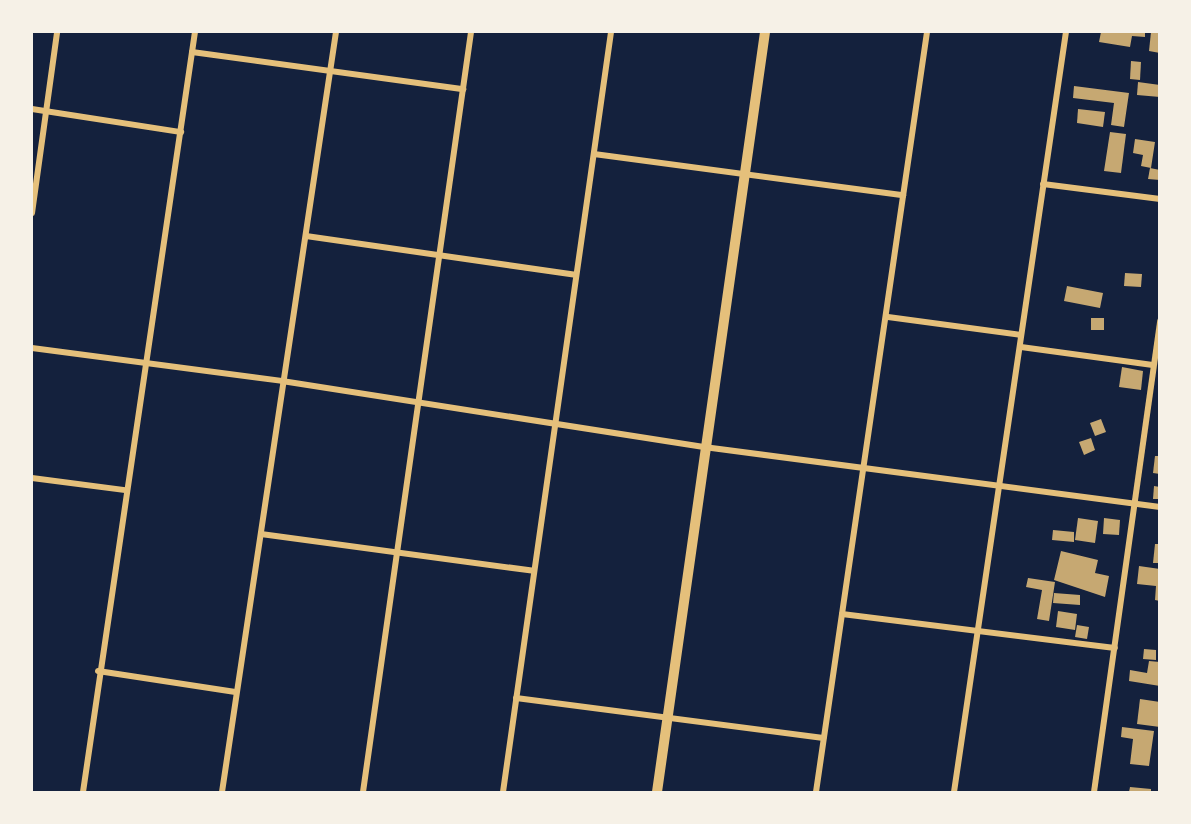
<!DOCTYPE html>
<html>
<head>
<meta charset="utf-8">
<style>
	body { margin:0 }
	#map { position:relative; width:1191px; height:824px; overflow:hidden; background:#14213d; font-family:Helvetica,sans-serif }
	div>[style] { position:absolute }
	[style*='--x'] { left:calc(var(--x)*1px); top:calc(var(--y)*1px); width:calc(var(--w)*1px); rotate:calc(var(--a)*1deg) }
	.building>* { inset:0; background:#c6a872 }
	.minor>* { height:6px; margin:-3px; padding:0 3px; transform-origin:3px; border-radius:3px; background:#e5c07b }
	.tertiary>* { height:10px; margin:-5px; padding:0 5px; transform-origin:5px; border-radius:5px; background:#e5c07b }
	span { translate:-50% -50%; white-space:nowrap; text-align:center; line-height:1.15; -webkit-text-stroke:6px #f6f1e7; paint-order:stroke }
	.frame { position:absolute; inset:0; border:33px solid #f6f1e7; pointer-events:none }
</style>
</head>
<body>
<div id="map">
	<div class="building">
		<div style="clip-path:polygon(1101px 32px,1145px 32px,1145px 37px,1132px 36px,1130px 47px,1099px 42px)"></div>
		<div style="clip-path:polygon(1151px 32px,1160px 32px,1160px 53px,1149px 51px)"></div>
		<div style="clip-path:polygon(1131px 61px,1141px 62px,1140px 80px,1130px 79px)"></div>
		<div style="clip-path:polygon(1138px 82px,1160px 85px,1160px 97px,1137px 95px)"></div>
		<div style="clip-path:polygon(1074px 86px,1129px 93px,1124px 127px,1111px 125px,1114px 103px,1073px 98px)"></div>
		<div style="clip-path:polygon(1078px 109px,1105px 112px,1103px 127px,1077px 123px)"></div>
		<div style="clip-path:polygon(1110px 132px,1126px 134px,1121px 173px,1104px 171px)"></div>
		<div style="clip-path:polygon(1135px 139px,1155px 142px,1151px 168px,1141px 166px,1143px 155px,1133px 153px)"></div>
		<div style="clip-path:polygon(1150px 168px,1160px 170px,1160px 180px,1148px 179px)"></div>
		<div style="clip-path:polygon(1125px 273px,1142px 274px,1141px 287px,1124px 286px)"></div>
		<div style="clip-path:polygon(1067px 286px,1103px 293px,1100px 308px,1064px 301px)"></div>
		<div style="clip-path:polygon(1091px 318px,1104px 318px,1104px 330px,1091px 330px)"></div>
		<div style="clip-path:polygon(1122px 367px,1143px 371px,1141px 390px,1119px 387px)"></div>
		<div style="clip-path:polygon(1101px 419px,1106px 432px,1095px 436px,1090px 423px)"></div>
		<div style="clip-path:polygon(1091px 438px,1095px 450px,1084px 455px,1079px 442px)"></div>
		<div style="clip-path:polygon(1155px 456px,1160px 456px,1160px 474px,1153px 473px)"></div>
		<div style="clip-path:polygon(1154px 486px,1160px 487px,1160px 499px,1153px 499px)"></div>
		<div style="clip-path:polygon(1078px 518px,1098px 521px,1095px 543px,1075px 540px)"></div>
		<div style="clip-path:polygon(1104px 518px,1120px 520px,1119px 535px,1103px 534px)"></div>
		<div style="clip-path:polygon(1053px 530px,1074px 532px,1074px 542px,1052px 540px)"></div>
		<div style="clip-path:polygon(1155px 544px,1160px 544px,1160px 563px,1153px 563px)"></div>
		<div style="clip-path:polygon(1061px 551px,1098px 560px,1095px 573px,1109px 576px,1105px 597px,1054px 580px)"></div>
		<div style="clip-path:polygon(1139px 566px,1160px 569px,1160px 601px,1155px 600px,1156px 586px,1137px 584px)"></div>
		<div style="clip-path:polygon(1028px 578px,1055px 582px,1049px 621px,1037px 619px,1042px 590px,1026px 587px)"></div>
		<div style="clip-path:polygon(1054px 593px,1080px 595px,1080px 605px,1053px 603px)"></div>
		<div style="clip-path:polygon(1058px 611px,1077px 614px,1075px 630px,1056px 627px)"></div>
		<div style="clip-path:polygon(1077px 625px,1089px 627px,1087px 639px,1075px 637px)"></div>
		<div style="clip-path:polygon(1144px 649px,1156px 650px,1156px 660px,1143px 659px)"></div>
		<div style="clip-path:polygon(1149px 661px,1160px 662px,1160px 686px,1129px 681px,1130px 670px,1147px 673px)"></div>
		<div style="clip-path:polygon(1140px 699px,1160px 702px,1160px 727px,1137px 724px)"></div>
		<div style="clip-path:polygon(1122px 727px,1154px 731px,1149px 766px,1130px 764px,1133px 739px,1121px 737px)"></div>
		<div style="clip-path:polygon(1130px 787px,1151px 789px,1151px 792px,1129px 792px)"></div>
	</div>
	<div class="minor">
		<div style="--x:192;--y:52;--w:274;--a:7.8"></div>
		<div style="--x:32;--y:109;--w:151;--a:8.8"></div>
		<div style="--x:594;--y:154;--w:312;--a:7.6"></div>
		<div style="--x:1043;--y:184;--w:118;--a:7.3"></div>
		<div style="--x:32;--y:213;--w:183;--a:-82.1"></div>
		<div style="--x:306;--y:236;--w:272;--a:8.2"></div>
		<div style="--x:888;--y:317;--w:134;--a:7.7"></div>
		<div style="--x:1021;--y:347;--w:133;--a:7.8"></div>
		<div style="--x:32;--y:348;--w:252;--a:7.5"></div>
		<div style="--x:282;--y:381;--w:427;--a:8.9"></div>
		<div style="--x:704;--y:447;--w:460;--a:7.5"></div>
		<div style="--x:32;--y:478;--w:94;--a:7.4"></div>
		<div style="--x:261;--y:534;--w:275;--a:7.7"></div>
		<div style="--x:842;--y:614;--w:275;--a:7.1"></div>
		<div style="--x:98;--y:671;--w:139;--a:8.7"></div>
		<div style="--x:516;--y:698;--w:310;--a:7.4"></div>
		<div style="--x:83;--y:792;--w:768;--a:-81.62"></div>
		<div style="--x:222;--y:792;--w:769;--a:-81.47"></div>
		<div style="--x:363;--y:792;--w:768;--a:-81.91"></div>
		<div style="--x:503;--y:792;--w:768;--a:-81.91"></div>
		<div style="--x:816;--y:792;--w:768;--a:-81.69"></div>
		<div style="--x:954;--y:792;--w:768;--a:-81.62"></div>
		<div style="--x:1094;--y:792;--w:476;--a:-82"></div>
	</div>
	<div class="tertiary">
		<div style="--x:657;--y:792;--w:768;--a:-81.91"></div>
	</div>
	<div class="frame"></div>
</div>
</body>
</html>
